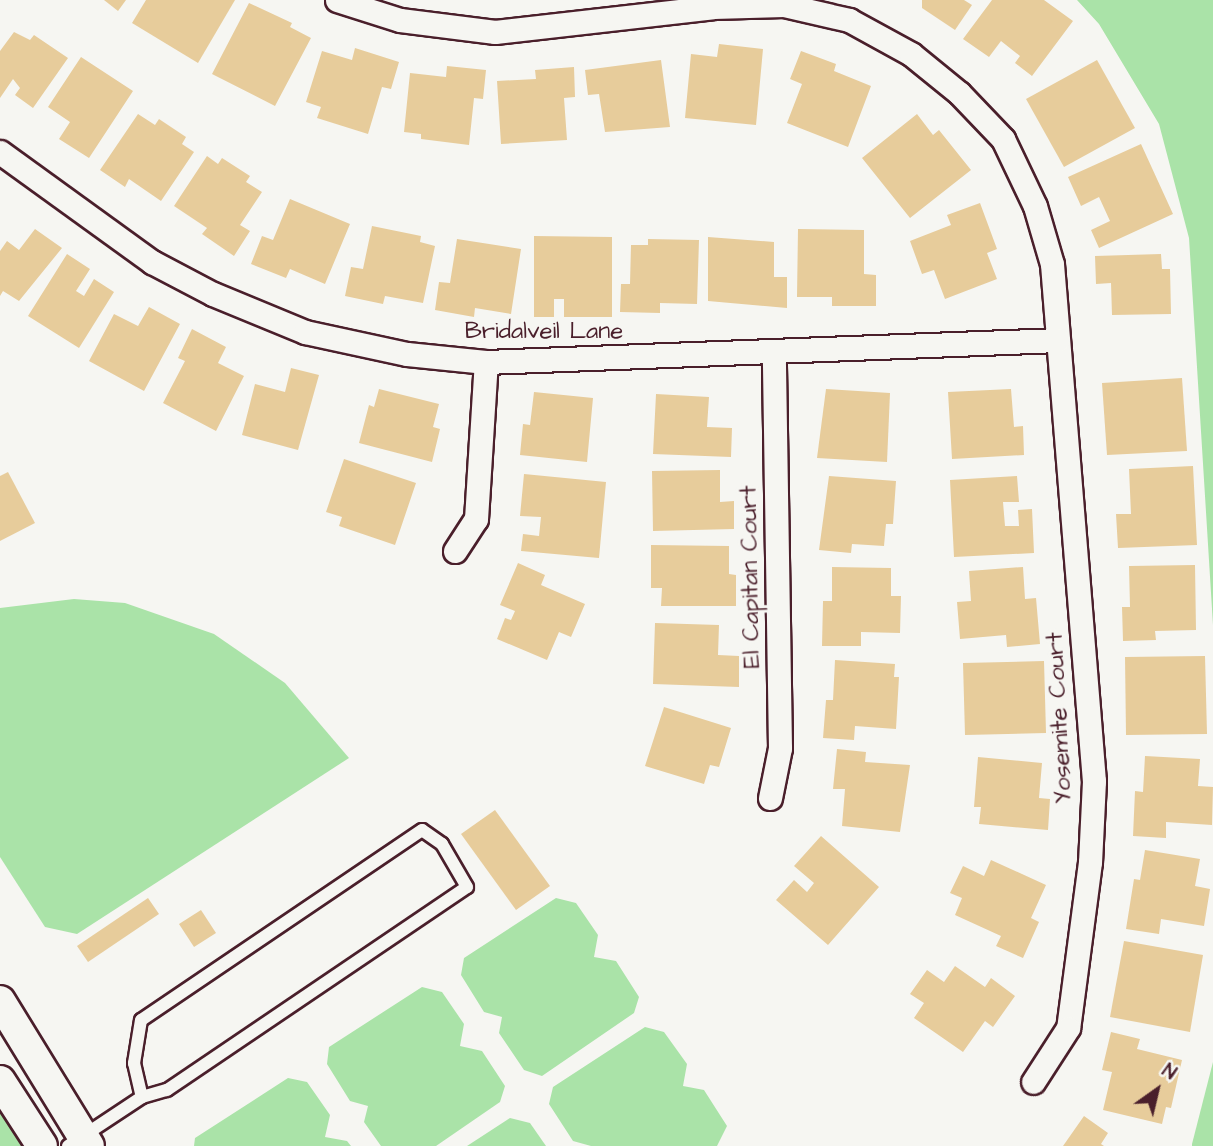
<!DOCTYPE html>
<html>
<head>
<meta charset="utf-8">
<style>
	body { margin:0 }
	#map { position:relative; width:1213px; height:1146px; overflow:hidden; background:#f6f6f2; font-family:"Architects Daughter",sans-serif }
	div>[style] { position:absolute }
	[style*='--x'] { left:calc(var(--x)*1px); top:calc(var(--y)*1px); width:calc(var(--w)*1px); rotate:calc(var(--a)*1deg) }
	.green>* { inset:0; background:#aae3a8 }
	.building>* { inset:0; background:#e7cc9b }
	.roads { filter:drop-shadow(2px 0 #4a1f2b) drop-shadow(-2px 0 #4a1f2b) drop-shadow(0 2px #4a1f2b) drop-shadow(0 -2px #4a1f2b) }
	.service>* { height:12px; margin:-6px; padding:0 6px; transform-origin:6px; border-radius:6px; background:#f6f6f2 }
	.minor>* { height:23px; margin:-11.5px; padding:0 11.5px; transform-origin:11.5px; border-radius:11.5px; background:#f6f6f2 }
	.tertiary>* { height:30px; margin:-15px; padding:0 15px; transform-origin:15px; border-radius:15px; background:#f6f6f2 }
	span { translate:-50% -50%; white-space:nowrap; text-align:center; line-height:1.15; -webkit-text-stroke:6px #f6f6f2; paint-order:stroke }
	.street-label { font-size:24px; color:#4a1f2b }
	.north { position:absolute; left:1122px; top:1055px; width:70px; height:70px; -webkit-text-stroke:5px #f6f6f2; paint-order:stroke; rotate:34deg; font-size:19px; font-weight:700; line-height:28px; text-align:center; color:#4a1f2b }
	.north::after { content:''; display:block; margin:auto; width:24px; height:32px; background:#4a1f2b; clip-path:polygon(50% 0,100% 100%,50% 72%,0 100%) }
</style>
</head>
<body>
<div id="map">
	<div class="green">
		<div style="clip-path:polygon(1077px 0,1213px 0,1213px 625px,1189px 238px,1159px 124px,1099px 24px)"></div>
		<div style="clip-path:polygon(74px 599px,125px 603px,214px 634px,285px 683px,349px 758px,77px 934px,45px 927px,0 857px,0 608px)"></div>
		<div style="clip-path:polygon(556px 898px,576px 903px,598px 935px,594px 957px,616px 961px,639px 997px,634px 1013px,542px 1076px,524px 1070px,499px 1033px,502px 1017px,484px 1012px,461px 975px,464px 958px)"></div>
		<div style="clip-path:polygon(422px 987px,442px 992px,464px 1024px,460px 1046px,482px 1051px,505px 1086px,500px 1102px,436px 1146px,381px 1146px,364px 1122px,368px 1106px,350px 1101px,327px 1064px,329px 1047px)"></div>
		<div style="clip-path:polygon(645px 1027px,664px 1032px,687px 1064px,683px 1086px,704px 1090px,727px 1126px,717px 1146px,591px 1146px,573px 1141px,549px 1104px,553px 1087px)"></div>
		<div style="clip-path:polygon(1213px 1062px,1213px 1146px,1192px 1146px,1192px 1144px)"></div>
		<div style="clip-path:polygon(288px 1078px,307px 1082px,330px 1115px,325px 1137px,347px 1141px,351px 1146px,194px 1146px,195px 1138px)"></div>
		<div style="clip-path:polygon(0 1104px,26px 1146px,0 1146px)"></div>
		<div style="clip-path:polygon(510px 1118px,530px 1123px,546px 1146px,467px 1146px)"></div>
	</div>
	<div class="building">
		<div style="clip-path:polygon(104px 0,126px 0,118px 11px)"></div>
		<div style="clip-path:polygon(146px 0,235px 0,198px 63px,132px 23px)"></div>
		<div style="clip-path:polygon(922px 0,964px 0,972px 5px,955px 30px,922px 8px)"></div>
		<div style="clip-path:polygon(992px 0,1044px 0,1073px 21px,1032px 76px,1015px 63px,1020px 56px,1001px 41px,989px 57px,963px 39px)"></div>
		<div style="clip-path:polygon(249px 3px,292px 23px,290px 27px,311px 38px,275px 106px,212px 74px)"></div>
		<div style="clip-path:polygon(14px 32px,30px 40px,34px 35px,68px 58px,33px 108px,15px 95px,20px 88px,13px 79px,0 98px,0 51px)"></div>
		<div style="clip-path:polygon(719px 44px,763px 49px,756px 125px,685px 118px,691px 54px,717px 57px)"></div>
		<div style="clip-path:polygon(355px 48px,399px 62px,391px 89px,382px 87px,368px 134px,317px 118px,321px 107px,306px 102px,322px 51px,352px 60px)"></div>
		<div style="clip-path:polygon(801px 51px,836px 64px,834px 71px,871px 86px,848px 147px,787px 123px,802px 84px,790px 79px)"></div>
		<div style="clip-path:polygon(81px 57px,133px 91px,89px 158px,59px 139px,70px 122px,48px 107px)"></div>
		<div style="clip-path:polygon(661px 60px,670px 127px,605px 132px,599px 94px,588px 95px,585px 70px)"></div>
		<div style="clip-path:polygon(1097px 60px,1135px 128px,1064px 167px,1026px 99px)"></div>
		<div style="clip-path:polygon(447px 66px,486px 70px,483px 99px,474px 98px,469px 145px,421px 139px,421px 134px,404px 132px,410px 73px,446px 77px)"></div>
		<div style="clip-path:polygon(574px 67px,575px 97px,564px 98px,567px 140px,501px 144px,497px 81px,536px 79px,535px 70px)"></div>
		<div style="clip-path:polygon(138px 114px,155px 125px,159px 119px,186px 137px,182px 144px,194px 152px,161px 201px,129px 179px,125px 187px,100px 170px)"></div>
		<div style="clip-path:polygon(917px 114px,933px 135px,939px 130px,971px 170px,910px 218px,862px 158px)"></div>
		<div style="clip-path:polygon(1141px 144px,1173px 214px,1099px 248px,1091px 230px,1110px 221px,1099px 197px,1081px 206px,1068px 177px)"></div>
		<div style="clip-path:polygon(207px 156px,218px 164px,222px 158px,250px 176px,246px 182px,262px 192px,240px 225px,250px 231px,234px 256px,202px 234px,207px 228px,174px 206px)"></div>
		<div style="clip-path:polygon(290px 199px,350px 224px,325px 284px,290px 269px,286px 278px,251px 264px,262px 236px,273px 240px)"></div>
		<div style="clip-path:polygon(980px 203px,997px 249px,987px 253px,997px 279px,945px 299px,934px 270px,922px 274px,910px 241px,951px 225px,947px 215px)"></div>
		<div style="clip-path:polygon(372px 226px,421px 236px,420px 242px,435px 246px,423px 303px,385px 296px,383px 304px,345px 296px,351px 267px,363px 269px)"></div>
		<div style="clip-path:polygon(35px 229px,62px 248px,19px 301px,3px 291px,0 296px,0 251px,7px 241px,19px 250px)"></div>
		<div style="clip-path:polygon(798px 229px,864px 230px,864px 274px,876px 275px,876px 306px,832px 306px,832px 297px,797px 297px)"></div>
		<div style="clip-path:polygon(534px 236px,612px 237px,612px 317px,564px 317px,564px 299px,554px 299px,554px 317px,534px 317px)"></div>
		<div style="clip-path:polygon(708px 237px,774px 242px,774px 277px,787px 277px,787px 308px,708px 301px)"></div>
		<div style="clip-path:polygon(457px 239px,521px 249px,511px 314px,475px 308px,474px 317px,435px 310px,439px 282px,450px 283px)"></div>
		<div style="clip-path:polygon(648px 239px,699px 240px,697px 304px,660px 303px,660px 313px,620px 312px,621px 284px,630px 284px,631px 245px,648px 245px)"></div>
		<div style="clip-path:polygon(67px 254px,90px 269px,76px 291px,84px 296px,94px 279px,114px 292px,79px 348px,28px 316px)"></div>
		<div style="clip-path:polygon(1161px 254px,1162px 269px,1170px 269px,1171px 314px,1112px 315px,1111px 283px,1096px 284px,1095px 256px)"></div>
		<div style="clip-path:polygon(149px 307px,180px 324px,144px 391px,89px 361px,114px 314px,138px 326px)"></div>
		<div style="clip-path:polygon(192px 329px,226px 347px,218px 363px,244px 376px,216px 431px,163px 403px,185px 361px,178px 358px)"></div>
		<div style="clip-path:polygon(291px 368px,319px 375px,298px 450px,242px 435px,255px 384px,285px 392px)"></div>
		<div style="clip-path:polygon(1182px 378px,1187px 451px,1107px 455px,1102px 383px)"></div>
		<div style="clip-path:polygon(379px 389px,439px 404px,433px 427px,440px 429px,432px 462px,359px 443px,369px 405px,374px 407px)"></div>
		<div style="clip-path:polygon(826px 389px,890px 393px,887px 462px,817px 458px)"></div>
		<div style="clip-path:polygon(1011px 389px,1014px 427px,1023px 426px,1024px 455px,952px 459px,948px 392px)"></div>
		<div style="clip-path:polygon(534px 392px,593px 398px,587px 462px,520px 455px,523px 424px,530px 425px)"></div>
		<div style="clip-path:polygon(656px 394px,709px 397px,707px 427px,732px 428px,731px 457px,653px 454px)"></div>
		<div style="clip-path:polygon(344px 459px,416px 483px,395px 545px,339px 526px,342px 517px,326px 512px)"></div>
		<div style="clip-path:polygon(1193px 466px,1197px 545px,1118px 548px,1116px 514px,1131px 514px,1129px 469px)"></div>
		<div style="clip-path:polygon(720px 470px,720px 502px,734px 501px,734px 529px,653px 531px,652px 471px)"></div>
		<div style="clip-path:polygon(8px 472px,35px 523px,0 541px,0 476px)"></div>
		<div style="clip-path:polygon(524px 474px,606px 482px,599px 558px,521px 551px,523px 534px,539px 536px,541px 517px,520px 516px)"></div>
		<div style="clip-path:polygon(829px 476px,896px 481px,893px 524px,886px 524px,884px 546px,852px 544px,851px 553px,819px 550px)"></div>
		<div style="clip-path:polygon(1017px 476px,1019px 502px,1003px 502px,1005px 526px,1019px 526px,1018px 510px,1032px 509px,1034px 553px,954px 557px,950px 480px)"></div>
		<div style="clip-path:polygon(651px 545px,729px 546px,729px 574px,736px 575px,736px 606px,661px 606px,662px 588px,651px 588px)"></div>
		<div style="clip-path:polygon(518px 563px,545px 575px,541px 585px,585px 604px,571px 637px,559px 632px,547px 660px,497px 639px,505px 618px,511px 620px,515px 611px,500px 605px)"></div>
		<div style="clip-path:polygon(1195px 565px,1196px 630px,1155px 631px,1156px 640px,1123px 641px,1122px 607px,1130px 607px,1129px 566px)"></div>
		<div style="clip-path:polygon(832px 567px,891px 568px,891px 596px,901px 596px,900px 633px,861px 632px,861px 646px,822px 646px,823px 601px,832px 601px)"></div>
		<div style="clip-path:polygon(1023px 567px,1025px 599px,1036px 598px,1040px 644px,1007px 647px,1006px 635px,960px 639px,957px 602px,971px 601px,969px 571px)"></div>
		<div style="clip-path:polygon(655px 623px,719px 625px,718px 655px,739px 656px,739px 687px,653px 684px)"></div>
		<div style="clip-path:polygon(1205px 656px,1207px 734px,1126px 735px,1125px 657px)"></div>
		<div style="clip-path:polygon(835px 660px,895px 664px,894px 677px,899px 677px,896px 729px,855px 726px,854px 740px,823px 738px,826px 700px,833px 700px)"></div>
		<div style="clip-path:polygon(1044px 661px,1046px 733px,965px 735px,963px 663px)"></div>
		<div style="clip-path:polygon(664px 707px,731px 728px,719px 767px,710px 765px,704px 784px,645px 766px)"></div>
		<div style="clip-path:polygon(837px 749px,866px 752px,865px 762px,910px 765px,900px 832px,842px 826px,845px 789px,833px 789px)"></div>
		<div style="clip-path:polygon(1145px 756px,1200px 759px,1198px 786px,1213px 787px,1212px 825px,1166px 822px,1166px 838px,1133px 836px,1135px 791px,1143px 792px)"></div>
		<div style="clip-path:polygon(978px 757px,1042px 763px,1039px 798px,1050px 799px,1048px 830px,979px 824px,981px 807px,974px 807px)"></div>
		<div style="clip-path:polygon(495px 810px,550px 886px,516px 910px,461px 834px)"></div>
		<div style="clip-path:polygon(821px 836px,879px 887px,828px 945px,776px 900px,794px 880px,807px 892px,814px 883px,794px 866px)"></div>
		<div style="clip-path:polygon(1145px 850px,1200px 859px,1195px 886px,1210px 889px,1204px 926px,1161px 919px,1159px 934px,1126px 929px,1134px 879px,1140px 880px)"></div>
		<div style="clip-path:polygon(991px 860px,1046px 885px,1031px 918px,1039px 922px,1023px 958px,996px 946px,1001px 936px,955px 915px,962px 898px,950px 893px,963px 866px,984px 876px)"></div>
		<div style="clip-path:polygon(148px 898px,159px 914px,88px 962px,77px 946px)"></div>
		<div style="clip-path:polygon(201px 910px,216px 933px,194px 947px,179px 924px)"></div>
		<div style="clip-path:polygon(1124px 941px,1203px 955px,1190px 1032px,1110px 1017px)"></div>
		<div style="clip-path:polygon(955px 966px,985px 987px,991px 978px,1015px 996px,993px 1027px,985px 1021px,963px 1052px,914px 1018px,924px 1003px,910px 994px,927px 970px,944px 982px)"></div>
		<div style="clip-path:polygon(1111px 1032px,1140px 1039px,1137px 1049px,1182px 1060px,1171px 1108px,1166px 1107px,1162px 1124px,1103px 1110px,1112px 1072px,1102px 1070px)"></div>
		<div style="clip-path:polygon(1084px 1116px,1108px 1133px,1101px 1144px,1104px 1146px,1063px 1146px)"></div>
	</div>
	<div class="roads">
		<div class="service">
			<div style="--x:68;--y:1146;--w:89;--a:-33.5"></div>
			<div style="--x:142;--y:1097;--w:26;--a:-16"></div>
			<div style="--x:167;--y:1090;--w:362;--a:-34.1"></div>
			<div style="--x:467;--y:887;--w:50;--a:-120.2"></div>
			<div style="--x:442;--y:844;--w:24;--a:-145"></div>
			<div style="--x:422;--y:830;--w:339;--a:145.9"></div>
			<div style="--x:141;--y:1020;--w:44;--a:99.2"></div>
			<div style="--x:134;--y:1063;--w:35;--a:77"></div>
		</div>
		<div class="minor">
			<div style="--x:337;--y:0;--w:66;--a:17.6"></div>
			<div style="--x:400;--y:20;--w:96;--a:7.2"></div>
			<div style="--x:495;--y:32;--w:219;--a:-6.5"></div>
			<div style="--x:713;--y:7;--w:71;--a:-1.6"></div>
			<div style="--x:784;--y:5;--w:67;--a:13"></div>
			<div style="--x:849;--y:20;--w:71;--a:28.7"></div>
			<div style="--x:911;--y:54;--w:62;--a:39.1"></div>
			<div style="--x:959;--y:93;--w:64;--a:46.3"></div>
			<div style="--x:1003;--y:139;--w:74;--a:64.5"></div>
			<div style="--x:1035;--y:206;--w:60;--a:73.7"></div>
			<div style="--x:1052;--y:264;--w:519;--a:85.36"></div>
			<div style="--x:1094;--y:781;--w:81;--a:92.8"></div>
			<div style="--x:1090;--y:862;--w:167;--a:97.5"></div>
			<div style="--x:1068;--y:1028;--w:64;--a:122.9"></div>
			<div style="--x:0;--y:152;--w:188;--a:35.9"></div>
			<div style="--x:152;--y:262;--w:69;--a:27.7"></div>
			<div style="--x:213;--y:294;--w:100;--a:22.4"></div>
			<div style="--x:305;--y:332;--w:104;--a:12.2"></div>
			<div style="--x:407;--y:354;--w:79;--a:5.8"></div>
			<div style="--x:486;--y:362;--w:572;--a:-2.2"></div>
			<div style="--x:455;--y:551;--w:38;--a:-57"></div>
			<div style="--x:476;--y:519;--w:157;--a:-86.4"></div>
			<div style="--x:770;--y:798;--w:51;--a:-78.7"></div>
			<div style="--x:780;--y:748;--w:394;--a:-90.9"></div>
		</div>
		<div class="tertiary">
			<div style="--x:0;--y:1001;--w:170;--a:58.5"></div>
			<div style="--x:0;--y:1081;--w:77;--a:57.1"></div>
		</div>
	</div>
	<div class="street-label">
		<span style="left:544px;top:332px">Bridalveil Lane</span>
		<span style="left:751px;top:577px;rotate:-91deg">El Capitan Court</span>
		<span style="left:1060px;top:718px;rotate:-93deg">Yosemite Court</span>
	</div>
	<div class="north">N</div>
</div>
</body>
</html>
